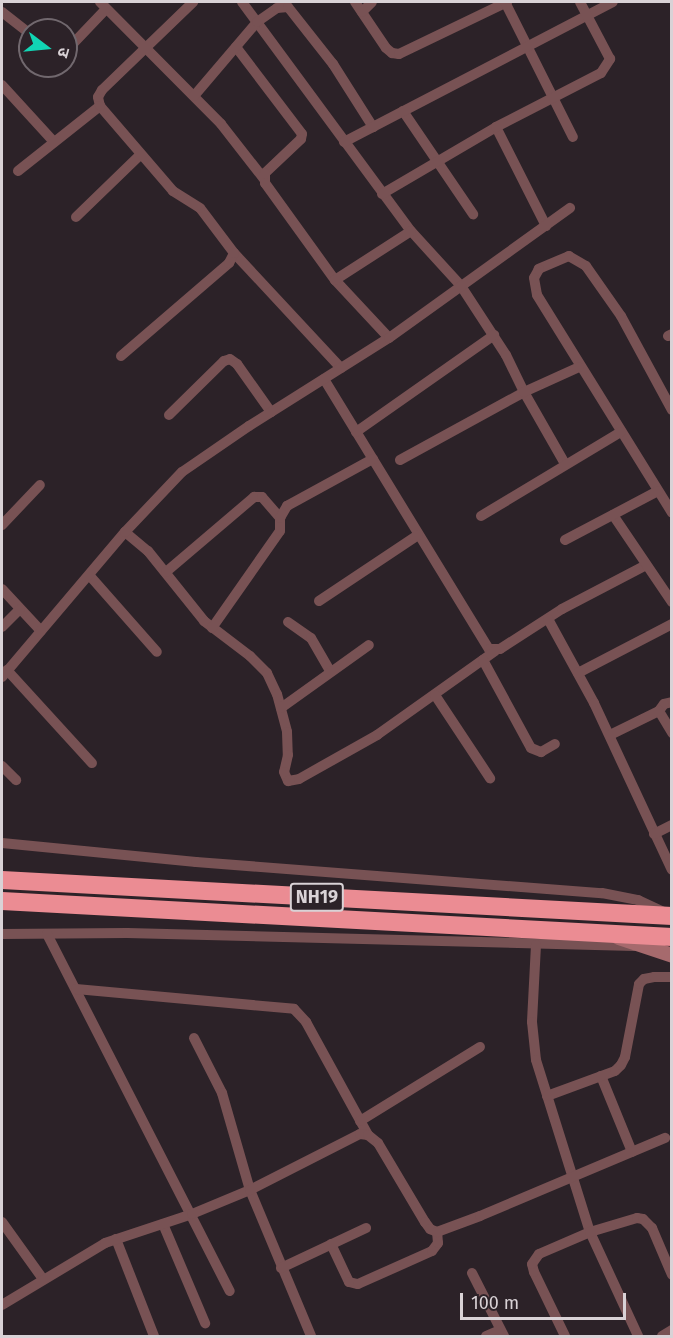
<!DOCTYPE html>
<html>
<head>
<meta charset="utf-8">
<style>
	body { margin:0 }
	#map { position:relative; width:673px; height:1338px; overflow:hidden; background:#2c2228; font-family:"Fira Sans","Noto Sans Devanagari",sans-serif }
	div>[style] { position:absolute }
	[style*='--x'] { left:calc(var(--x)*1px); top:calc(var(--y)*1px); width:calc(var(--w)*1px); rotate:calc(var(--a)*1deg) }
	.street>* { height:10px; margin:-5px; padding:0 5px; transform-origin:5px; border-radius:5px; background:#785254 }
	.secondary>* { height:15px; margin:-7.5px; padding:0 7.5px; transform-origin:7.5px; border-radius:7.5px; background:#a66a6d }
	.highway>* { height:18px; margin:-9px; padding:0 9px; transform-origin:9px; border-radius:9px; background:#eb8c93 }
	span { translate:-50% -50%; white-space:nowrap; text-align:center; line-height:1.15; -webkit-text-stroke:4.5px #2c2228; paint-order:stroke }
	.shield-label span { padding:2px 4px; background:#2c2228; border:2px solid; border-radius:4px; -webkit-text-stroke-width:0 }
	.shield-label { font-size:18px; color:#d9d2d6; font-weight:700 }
	.frame { position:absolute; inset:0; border:3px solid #d9d2d6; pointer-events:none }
	.north { position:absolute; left:18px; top:18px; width:60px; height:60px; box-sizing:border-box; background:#2c2228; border:2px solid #71686e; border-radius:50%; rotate:106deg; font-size:16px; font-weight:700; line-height:24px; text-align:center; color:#d9d2d6 }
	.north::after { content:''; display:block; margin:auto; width:21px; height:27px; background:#11d5b4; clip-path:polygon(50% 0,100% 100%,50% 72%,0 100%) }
	.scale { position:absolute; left:460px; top:1293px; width:166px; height:27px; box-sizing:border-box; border:3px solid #d9d2d6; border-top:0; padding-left:8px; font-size:18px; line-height:21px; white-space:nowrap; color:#d9d2d6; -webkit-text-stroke:4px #2c2228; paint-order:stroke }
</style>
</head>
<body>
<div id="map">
	<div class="street">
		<div style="--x:100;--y:2;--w:172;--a:45.2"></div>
		<div style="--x:221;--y:124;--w:70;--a:52"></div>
		<div style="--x:242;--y:2;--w:285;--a:53.6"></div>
		<div style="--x:411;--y:231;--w:74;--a:47.7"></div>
		<div style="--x:461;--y:286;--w:82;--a:56.9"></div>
		<div style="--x:506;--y:355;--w:41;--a:64.1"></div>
		<div style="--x:524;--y:392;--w:83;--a:60.3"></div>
		<div style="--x:355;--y:2;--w:55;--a:56"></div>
		<div style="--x:386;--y:48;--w:8;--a:40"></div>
		<div style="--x:392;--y:53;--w:7;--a:8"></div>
		<div style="--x:399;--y:54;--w:120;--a:-25.7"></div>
		<div style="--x:505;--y:2;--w:151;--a:63.3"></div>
		<div style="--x:2;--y:12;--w:36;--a:38"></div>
		<div style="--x:362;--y:12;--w:14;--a:-45"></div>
		<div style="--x:236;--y:47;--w:109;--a:52.8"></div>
		<div style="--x:302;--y:134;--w:5;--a:101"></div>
		<div style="--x:301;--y:139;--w:50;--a:136.6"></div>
		<div style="--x:265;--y:173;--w:10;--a:90"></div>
		<div style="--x:265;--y:183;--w:120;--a:54.2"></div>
		<div style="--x:335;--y:280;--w:79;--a:47"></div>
		<div style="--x:66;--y:51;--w:58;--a:-46.4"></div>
		<div style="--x:2;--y:85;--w:77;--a:47.6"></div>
		<div style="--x:194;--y:96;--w:97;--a:-49.6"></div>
		<div style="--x:257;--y:22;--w:24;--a:-35"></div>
		<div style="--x:277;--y:8;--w:11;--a:-5"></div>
		<div style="--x:288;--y:7;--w:73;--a:51.7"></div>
		<div style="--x:333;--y:64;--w:75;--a:57.6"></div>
		<div style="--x:403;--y:111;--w:125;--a:55.8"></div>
		<div style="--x:496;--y:127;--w:111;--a:63.2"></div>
		<div style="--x:344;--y:142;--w:303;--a:-27.5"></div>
		<div style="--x:18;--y:171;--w:105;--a:-38.4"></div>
		<div style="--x:382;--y:194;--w:132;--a:-30.4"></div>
		<div style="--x:496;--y:127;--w:118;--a:-27.2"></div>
		<div style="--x:601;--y:73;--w:17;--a:-57"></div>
		<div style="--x:610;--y:59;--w:64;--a:-117.8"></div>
		<div style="--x:76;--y:217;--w:89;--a:-44.1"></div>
		<div style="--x:234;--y:253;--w:157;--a:47.1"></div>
		<div style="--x:335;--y:280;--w:90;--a:-32.8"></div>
		<div style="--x:668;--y:336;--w:4;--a:-27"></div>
		<div style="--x:121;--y:356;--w:143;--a:-40.7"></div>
		<div style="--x:229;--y:263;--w:11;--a:-63"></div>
		<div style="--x:234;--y:253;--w:56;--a:-127.1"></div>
		<div style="--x:200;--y:208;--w:32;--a:-148"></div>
		<div style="--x:173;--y:191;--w:112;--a:-130.7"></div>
		<div style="--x:100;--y:106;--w:9;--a:-103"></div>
		<div style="--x:98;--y:97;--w:8;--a:-60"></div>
		<div style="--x:102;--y:90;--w:127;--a:-44"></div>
		<div style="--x:324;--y:379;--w:316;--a:58.6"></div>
		<div style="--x:489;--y:649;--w:11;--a:0"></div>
		<div style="--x:500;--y:649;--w:74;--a:-32.8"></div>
		<div style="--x:562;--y:609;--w:95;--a:-27.6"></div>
		<div style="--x:672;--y:410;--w:107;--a:-118.5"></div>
		<div style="--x:621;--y:316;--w:61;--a:-125"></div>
		<div style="--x:586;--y:266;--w:20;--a:-150"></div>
		<div style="--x:569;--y:256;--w:33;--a:157"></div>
		<div style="--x:539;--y:269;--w:10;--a:119"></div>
		<div style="--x:534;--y:278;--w:17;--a:80"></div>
		<div style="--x:537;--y:295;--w:256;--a:58.2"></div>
		<div style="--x:169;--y:415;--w:77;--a:-44.5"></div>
		<div style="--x:224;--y:361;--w:6;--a:-18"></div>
		<div style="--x:230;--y:359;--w:9;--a:36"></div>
		<div style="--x:237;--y:364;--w:59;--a:54.7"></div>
		<div style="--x:356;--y:432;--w:169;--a:-35.1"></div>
		<div style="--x:400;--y:460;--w:141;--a:-28.7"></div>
		<div style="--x:524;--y:392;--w:60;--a:-24.4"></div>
		<div style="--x:613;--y:515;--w:105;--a:55.9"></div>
		<div style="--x:481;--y:516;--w:163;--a:-31"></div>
		<div style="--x:2;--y:525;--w:55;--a:-46.5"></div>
		<div style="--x:125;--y:532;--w:30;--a:40"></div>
		<div style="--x:148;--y:551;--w:90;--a:51.3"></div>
		<div style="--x:204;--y:621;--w:58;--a:37.3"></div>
		<div style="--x:250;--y:656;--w:24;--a:45"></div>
		<div style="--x:267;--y:673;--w:23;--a:65"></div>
		<div style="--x:277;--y:694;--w:39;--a:75"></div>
		<div style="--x:287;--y:732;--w:23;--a:88"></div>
		<div style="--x:288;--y:755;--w:17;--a:103"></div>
		<div style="--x:284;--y:772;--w:10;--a:66"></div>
		<div style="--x:288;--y:781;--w:11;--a:-10"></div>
		<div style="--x:299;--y:779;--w:90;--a:-29.4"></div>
		<div style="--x:377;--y:735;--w:145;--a:-35.4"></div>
		<div style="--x:565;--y:540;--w:105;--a:-27.8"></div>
		<div style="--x:166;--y:572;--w:116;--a:-40.4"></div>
		<div style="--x:254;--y:497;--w:8;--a:0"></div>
		<div style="--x:262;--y:497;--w:28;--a:49"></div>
		<div style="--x:90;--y:576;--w:101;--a:48.6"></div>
		<div style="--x:2;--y:589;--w:57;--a:47.1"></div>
		<div style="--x:319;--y:601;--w:119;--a:-33.7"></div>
		<div style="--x:548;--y:619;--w:96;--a:61.3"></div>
		<div style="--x:594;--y:703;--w:184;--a:65"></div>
		<div style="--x:288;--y:622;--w:28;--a:35"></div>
		<div style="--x:311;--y:638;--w:39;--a:60"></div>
		<div style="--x:2;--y:627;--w:25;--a:-45"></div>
		<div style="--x:212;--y:628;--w:118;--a:-55"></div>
		<div style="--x:280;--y:531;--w:13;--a:-90"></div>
		<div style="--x:280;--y:518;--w:14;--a:-60"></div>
		<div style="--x:287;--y:506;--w:98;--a:-28.7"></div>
		<div style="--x:483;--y:660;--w:100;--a:61.4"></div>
		<div style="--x:531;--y:748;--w:11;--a:22"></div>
		<div style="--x:541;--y:752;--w:16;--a:-30"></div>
		<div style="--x:7;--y:670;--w:126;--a:47.6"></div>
		<div style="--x:578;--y:673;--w:106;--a:-27.5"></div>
		<div style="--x:2;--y:677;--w:190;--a:-49.7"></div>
		<div style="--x:125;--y:532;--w:83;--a:-46.5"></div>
		<div style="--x:182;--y:472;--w:81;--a:-34.5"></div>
		<div style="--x:249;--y:426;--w:165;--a:-32.2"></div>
		<div style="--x:389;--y:338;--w:223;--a:-35.7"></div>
		<div style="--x:435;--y:695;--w:100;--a:56.5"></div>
		<div style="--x:672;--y:702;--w:8;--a:166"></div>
		<div style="--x:664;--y:704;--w:9;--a:126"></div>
		<div style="--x:659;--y:711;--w:26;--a:59"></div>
		<div style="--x:281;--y:708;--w:108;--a:-35.6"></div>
		<div style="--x:610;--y:735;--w:55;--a:-26.1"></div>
		<div style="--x:2;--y:766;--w:20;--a:45"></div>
		<div style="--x:654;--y:834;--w:20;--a:-27"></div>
		<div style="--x:2;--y:843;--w:195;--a:5.6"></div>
		<div style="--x:196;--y:862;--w:407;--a:4.4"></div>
		<div style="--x:602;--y:893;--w:37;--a:11"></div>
		<div style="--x:638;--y:900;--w:29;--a:25"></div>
		<div style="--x:2;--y:934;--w:125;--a:-0.5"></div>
		<div style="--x:127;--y:933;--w:507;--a:1.47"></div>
		<div style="--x:47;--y:934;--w:401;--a:62.9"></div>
		<div style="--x:536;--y:945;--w:77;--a:93"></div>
		<div style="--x:532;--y:1022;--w:38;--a:84"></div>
		<div style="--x:536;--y:1060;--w:180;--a:72.6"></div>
		<div style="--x:590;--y:1232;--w:115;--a:65.2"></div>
		<div style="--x:76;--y:989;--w:219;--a:5.2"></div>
		<div style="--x:294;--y:1009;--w:18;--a:47"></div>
		<div style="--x:306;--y:1022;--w:129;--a:61.2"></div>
		<div style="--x:194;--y:1038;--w:62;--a:63"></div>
		<div style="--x:222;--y:1093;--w:101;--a:73.9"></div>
		<div style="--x:250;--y:1190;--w:158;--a:67.3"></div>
		<div style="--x:601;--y:1076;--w:82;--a:67.8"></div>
		<div style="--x:547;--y:1096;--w:72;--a:-20.2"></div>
		<div style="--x:615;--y:1071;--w:8;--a:-45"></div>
		<div style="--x:621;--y:1065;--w:9;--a:-63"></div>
		<div style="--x:625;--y:1057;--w:74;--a:-79.1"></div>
		<div style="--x:639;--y:984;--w:7;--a:-45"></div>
		<div style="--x:644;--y:979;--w:10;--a:-11"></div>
		<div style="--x:654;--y:977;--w:18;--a:0"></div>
		<div style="--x:360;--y:1121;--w:141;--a:-31.7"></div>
		<div style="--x:2;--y:1222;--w:70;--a:54.3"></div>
		<div style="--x:163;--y:1224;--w:108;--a:67"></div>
		<div style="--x:116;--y:1239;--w:104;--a:68.6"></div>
		<div style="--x:331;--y:1244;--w:42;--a:64.7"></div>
		<div style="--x:349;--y:1282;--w:9;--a:13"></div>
		<div style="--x:358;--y:1284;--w:81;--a:-24"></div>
		<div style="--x:432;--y:1251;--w:10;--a:-53"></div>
		<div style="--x:438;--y:1243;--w:11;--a:-95"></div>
		<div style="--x:281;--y:1268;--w:94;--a:-25.2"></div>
		<div style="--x:472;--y:1273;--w:71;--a:63.1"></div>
		<div style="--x:2;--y:1305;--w:120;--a:-31"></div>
		<div style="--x:105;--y:1243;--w:92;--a:-18.4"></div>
		<div style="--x:192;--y:1214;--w:63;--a:-22.5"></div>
		<div style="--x:250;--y:1190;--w:123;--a:-27"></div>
		<div style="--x:360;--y:1134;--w:8;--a:7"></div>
		<div style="--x:368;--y:1135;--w:13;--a:39"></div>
		<div style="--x:378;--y:1143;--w:92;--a:59.3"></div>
		<div style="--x:425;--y:1222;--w:9;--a:54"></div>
		<div style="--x:430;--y:1229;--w:8;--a:23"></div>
		<div style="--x:437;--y:1232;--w:46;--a:-20.4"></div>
		<div style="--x:480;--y:1216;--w:201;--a:-22.9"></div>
		<div style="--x:486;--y:1336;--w:15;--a:-23"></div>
		<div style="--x:565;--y:1336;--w:71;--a:-115.8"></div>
		<div style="--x:534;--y:1272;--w:8;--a:-104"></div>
		<div style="--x:532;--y:1264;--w:12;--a:-55"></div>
		<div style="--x:539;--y:1254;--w:56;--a:-23.3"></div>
		<div style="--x:590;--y:1232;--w:49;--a:-16.6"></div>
		<div style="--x:637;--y:1218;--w:6;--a:9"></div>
		<div style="--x:643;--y:1219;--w:13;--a:45"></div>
		<div style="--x:652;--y:1228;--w:51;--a:66.9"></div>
		<div style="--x:662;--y:1336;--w:12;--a:-31"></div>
	</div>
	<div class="secondary">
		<div style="--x:618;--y:937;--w:57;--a:18.4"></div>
	</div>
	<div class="highway">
		<div style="--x:2;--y:880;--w:671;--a:3.08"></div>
		<div style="--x:2;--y:901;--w:671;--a:3.08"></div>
	</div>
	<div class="shield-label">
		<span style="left:317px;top:897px">NH19</span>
	</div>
	<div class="frame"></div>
	<div class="north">उ</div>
	<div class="scale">100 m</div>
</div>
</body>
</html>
